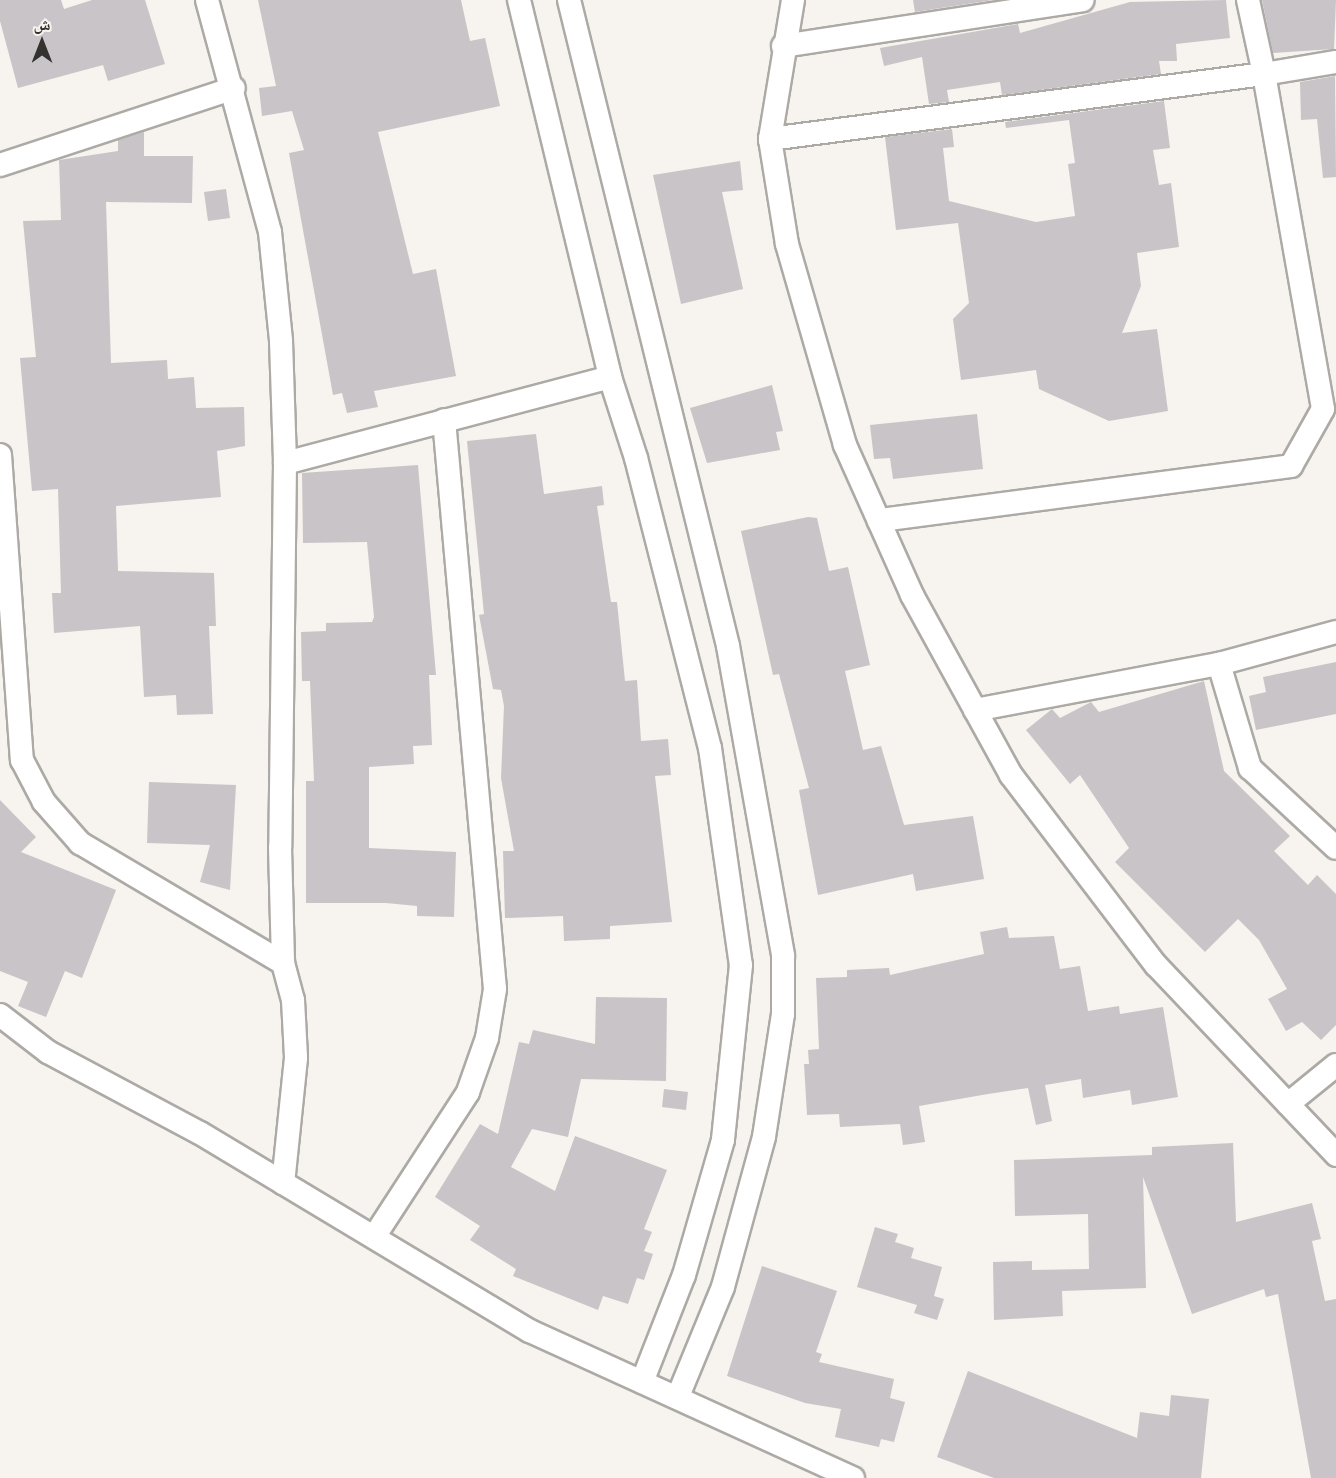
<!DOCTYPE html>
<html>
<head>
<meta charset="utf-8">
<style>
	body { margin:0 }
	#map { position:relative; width:1336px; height:1478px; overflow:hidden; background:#f7f3ef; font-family:Ubuntu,"Noto Naskh Arabic",sans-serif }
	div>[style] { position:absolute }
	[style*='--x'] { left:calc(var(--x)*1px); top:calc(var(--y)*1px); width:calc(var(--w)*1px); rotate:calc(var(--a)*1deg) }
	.building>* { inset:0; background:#c9c4c7 }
	.roads { filter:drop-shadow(2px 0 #adaaa6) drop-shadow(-2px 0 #adaaa6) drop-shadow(0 2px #adaaa6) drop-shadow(0 -2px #adaaa6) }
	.street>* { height:22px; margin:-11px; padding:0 11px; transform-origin:11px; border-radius:11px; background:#fff }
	span { translate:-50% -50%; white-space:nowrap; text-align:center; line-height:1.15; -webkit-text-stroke:4.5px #f7f3ef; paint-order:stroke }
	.north { position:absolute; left:12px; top:12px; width:60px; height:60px; -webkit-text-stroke:4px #f7f3ef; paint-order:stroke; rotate:0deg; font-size:16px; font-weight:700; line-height:24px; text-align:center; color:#333230 }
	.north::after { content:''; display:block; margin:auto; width:21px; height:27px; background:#333230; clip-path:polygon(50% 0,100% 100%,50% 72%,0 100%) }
</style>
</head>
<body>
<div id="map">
	<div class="building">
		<div style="clip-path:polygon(0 0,61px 0,64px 9px,92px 0,145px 0,165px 64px,108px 81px,103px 65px,18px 88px,0 21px)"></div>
		<div style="clip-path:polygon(258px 0,461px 0,470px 41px,485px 38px,500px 106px,378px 132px,413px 274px,436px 269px,456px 376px,374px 391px,378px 407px,347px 413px,342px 393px,333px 395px,289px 153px,304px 150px,292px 111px,262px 116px,259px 88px,276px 86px)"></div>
		<div style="clip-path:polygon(913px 0,993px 0,915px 12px)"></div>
		<div style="clip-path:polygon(1226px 0,1230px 38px,1176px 44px,1177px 61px,1159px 61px,1161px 74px,1002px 95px,1000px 82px,947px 90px,949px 102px,929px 104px,922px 57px,884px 66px,880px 48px,1018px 24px,1020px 33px,1130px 2px)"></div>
		<div style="clip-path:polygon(1262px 0,1336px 0,1334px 49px,1273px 53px)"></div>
		<div style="clip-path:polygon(1335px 76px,1336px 177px,1323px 178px,1317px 119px,1301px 120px,1300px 82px)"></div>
		<div style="clip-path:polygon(1164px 101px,1170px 148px,1153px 150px,1159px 185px,1171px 183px,1179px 247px,1137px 253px,1141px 286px,1122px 333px,1157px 329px,1168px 411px,1109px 421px,1039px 389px,1036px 370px,961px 380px,953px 319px,969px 303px,958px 223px,896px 230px,885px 137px,952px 129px,954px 147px,943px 148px,949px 201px,1036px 222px,1075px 216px,1068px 164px,1075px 163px,1069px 120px,1006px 128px,1005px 122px)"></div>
		<div style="clip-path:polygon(144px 132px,144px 156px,193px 156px,192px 203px,106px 202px,111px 363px,167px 360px,168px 379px,194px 377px,196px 408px,244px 407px,245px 446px,217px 451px,221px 497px,116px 506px,118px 571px,214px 573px,216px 626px,209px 626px,213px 714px,177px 715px,176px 695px,144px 697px,140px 626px,54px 633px,52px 593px,61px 593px,58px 489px,32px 491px,20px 358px,36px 357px,23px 221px,61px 220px,59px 160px,118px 151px,118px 140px)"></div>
		<div style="clip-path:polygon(740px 161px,743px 190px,722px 192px,743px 289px,681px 304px,653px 175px)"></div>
		<div style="clip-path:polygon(226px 189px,230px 218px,208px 221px,204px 192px)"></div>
		<div style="clip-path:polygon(772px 385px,783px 431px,776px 432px,780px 450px,707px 463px,690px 408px)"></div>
		<div style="clip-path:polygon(977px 414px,983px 469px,893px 479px,890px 458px,874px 459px,870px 425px)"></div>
		<div style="clip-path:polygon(536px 434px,544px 494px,602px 486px,604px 505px,597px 506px,611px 602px,617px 602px,625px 681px,637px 680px,641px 741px,668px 739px,671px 775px,655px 776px,672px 922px,610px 926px,610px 939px,564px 941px,563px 916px,505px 918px,503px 851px,514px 851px,501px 778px,504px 706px,501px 690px,493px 689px,479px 615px,484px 614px,467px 441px)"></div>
		<div style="clip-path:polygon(418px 465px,436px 675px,429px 675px,432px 745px,413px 746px,414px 764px,369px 767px,369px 848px,456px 852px,454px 917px,417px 916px,417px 906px,386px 903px,306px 903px,306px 781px,314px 781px,310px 681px,302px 681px,301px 632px,326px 631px,326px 623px,372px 622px,374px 617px,367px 542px,303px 543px,302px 473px)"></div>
		<div style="clip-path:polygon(808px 517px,817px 518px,829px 571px,848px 567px,870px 665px,845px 671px,863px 750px,881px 746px,904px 825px,973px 816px,984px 879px,916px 891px,913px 874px,818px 895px,799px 790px,809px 788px,779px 674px,773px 675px,741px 531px)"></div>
		<div style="clip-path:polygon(1336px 662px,1336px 714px,1256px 730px,1249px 696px,1266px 692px,1263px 677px)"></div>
		<div style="clip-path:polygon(1204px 681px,1224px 771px,1290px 836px,1274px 851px,1308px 885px,1317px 875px,1336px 894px,1336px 1025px,1321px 1040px,1302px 1022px,1286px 1031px,1268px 999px,1287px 989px,1259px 940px,1238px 919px,1205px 952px,1115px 862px,1129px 848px,1080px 775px,1070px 784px,1026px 730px,1052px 709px,1060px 718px,1091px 702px,1099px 712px)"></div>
		<div style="clip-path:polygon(149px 782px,236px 785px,230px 890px,200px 882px,210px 845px,147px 843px)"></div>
		<div style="clip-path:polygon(0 800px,36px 837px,21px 852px,116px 890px,82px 978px,65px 971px,46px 1017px,18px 1006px,28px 982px,0 971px)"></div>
		<div style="clip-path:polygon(1007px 927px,1009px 938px,1054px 936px,1060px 969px,1080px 966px,1088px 1011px,1119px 1006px,1120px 1014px,1163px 1007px,1178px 1097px,1132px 1105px,1130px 1090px,1083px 1098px,1081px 1079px,1045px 1085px,1052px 1121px,1036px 1125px,1028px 1088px,988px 1094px,919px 1106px,925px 1142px,903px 1145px,900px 1124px,840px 1127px,839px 1114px,807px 1115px,804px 1064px,809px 1064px,808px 1050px,819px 1049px,816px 978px,847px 977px,847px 970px,889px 968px,890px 975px,984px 954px,980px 932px)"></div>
		<div style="clip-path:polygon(596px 997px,667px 998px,666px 1081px,581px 1079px,568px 1137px,532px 1129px,511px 1167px,555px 1191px,575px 1136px,667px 1170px,644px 1229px,652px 1232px,644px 1251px,653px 1254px,644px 1280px,637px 1278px,628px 1304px,603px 1296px,598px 1310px,513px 1276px,516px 1269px,470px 1240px,480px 1226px,435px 1197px,480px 1124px,498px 1134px,519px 1042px,529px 1044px,533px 1030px,595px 1044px)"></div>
		<div style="clip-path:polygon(664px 1089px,688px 1092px,686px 1110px,662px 1107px)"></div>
		<div style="clip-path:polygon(1233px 1143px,1236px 1222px,1312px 1203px,1321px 1239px,1312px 1241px,1325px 1301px,1336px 1299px,1336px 1478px,1311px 1478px,1278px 1294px,1266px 1297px,1264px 1289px,1192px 1314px,1143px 1177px,1146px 1288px,1062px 1291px,1063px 1316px,994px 1320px,993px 1262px,1032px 1261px,1032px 1270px,1089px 1269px,1088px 1214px,1015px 1216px,1014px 1160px,1152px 1155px,1152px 1147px)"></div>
		<div style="clip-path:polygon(875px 1227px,898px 1234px,895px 1242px,914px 1248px,911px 1258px,942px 1267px,934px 1296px,944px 1299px,937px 1320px,914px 1313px,917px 1305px,857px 1287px)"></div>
		<div style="clip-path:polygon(762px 1266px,837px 1291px,816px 1352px,822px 1354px,819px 1362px,894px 1379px,890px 1398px,905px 1402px,894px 1442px,881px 1439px,879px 1447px,835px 1437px,841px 1409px,805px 1403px,727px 1376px)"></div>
		<div style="clip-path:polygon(968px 1371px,1137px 1438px,1140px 1412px,1169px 1416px,1171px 1395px,1209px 1399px,1201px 1478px,994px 1478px,937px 1457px)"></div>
	</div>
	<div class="roads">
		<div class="street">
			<div style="--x:207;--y:0;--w:240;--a:74.8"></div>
			<div style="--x:270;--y:232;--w:110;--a:84.2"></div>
			<div style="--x:281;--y:341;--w:122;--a:88.1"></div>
			<div style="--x:285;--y:463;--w:384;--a:90.7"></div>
			<div style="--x:280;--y:847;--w:116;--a:88.5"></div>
			<div style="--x:283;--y:963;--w:38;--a:75"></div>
			<div style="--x:293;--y:1000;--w:58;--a:87"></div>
			<div style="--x:296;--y:1058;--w:126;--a:95.9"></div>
			<div style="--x:519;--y:0;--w:388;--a:76.4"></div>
			<div style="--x:610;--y:377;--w:85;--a:72.2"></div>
			<div style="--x:636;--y:458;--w:299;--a:75.7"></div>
			<div style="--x:710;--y:748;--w:219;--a:81.9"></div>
			<div style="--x:741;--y:965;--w:176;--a:95.9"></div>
			<div style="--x:723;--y:1140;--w:141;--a:106.1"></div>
			<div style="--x:684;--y:1275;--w:115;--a:111.4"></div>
			<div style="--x:569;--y:0;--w:665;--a:76.17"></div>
			<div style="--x:728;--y:646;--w:315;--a:79.9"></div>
			<div style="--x:783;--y:956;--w:58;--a:90"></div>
			<div style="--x:783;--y:1014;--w:124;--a:98.8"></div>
			<div style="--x:764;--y:1137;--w:156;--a:105.3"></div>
			<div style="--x:723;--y:1287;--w:118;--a:112.4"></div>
			<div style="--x:793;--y:0;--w:141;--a:99.4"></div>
			<div style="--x:770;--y:139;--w:106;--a:80.8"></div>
			<div style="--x:787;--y:244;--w:209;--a:73.9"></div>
			<div style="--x:845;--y:445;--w:164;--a:65.9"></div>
			<div style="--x:912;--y:595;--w:205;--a:61.2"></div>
			<div style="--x:1011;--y:775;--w:239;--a:52.7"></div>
			<div style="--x:1156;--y:965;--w:262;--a:46.5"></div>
			<div style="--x:1248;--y:0;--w:76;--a:77.8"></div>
			<div style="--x:1264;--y:74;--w:73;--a:-9.5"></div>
			<div style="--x:783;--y:46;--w:303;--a:-8.7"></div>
			<div style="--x:770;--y:139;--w:498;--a:-7.5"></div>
			<div style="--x:1264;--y:74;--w:340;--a:80"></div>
			<div style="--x:1323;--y:409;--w:65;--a:119.3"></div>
			<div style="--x:1291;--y:466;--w:416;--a:172.5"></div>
			<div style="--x:0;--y:165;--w:246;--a:-18.2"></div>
			<div style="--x:0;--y:455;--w:306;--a:85.9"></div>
			<div style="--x:22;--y:760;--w:47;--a:62.4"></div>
			<div style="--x:44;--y:802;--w:55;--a:48.7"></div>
			<div style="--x:80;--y:843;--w:236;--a:30.6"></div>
			<div style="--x:285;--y:463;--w:336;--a:-14.8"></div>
			<div style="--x:1219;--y:664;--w:109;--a:73.4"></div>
			<div style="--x:1250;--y:768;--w:117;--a:42.9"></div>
			<div style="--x:975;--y:710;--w:248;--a:-10.7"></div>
			<div style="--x:1219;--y:664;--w:121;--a:-15.3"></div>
			<div style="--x:0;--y:1015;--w:61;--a:37.6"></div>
			<div style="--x:48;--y:1052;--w:172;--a:28.1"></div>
			<div style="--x:200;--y:1133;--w:385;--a:31"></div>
			<div style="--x:530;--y:1331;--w:355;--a:24.5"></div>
			<div style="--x:1288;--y:1104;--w:62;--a:-39.1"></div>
			<div style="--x:374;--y:1237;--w:173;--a:-57"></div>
			<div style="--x:468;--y:1092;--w:57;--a:-70.6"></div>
			<div style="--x:487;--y:1038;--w:50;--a:-80.7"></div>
			<div style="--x:495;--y:989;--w:571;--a:-95.12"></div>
		</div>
	</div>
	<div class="north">ش</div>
</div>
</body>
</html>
